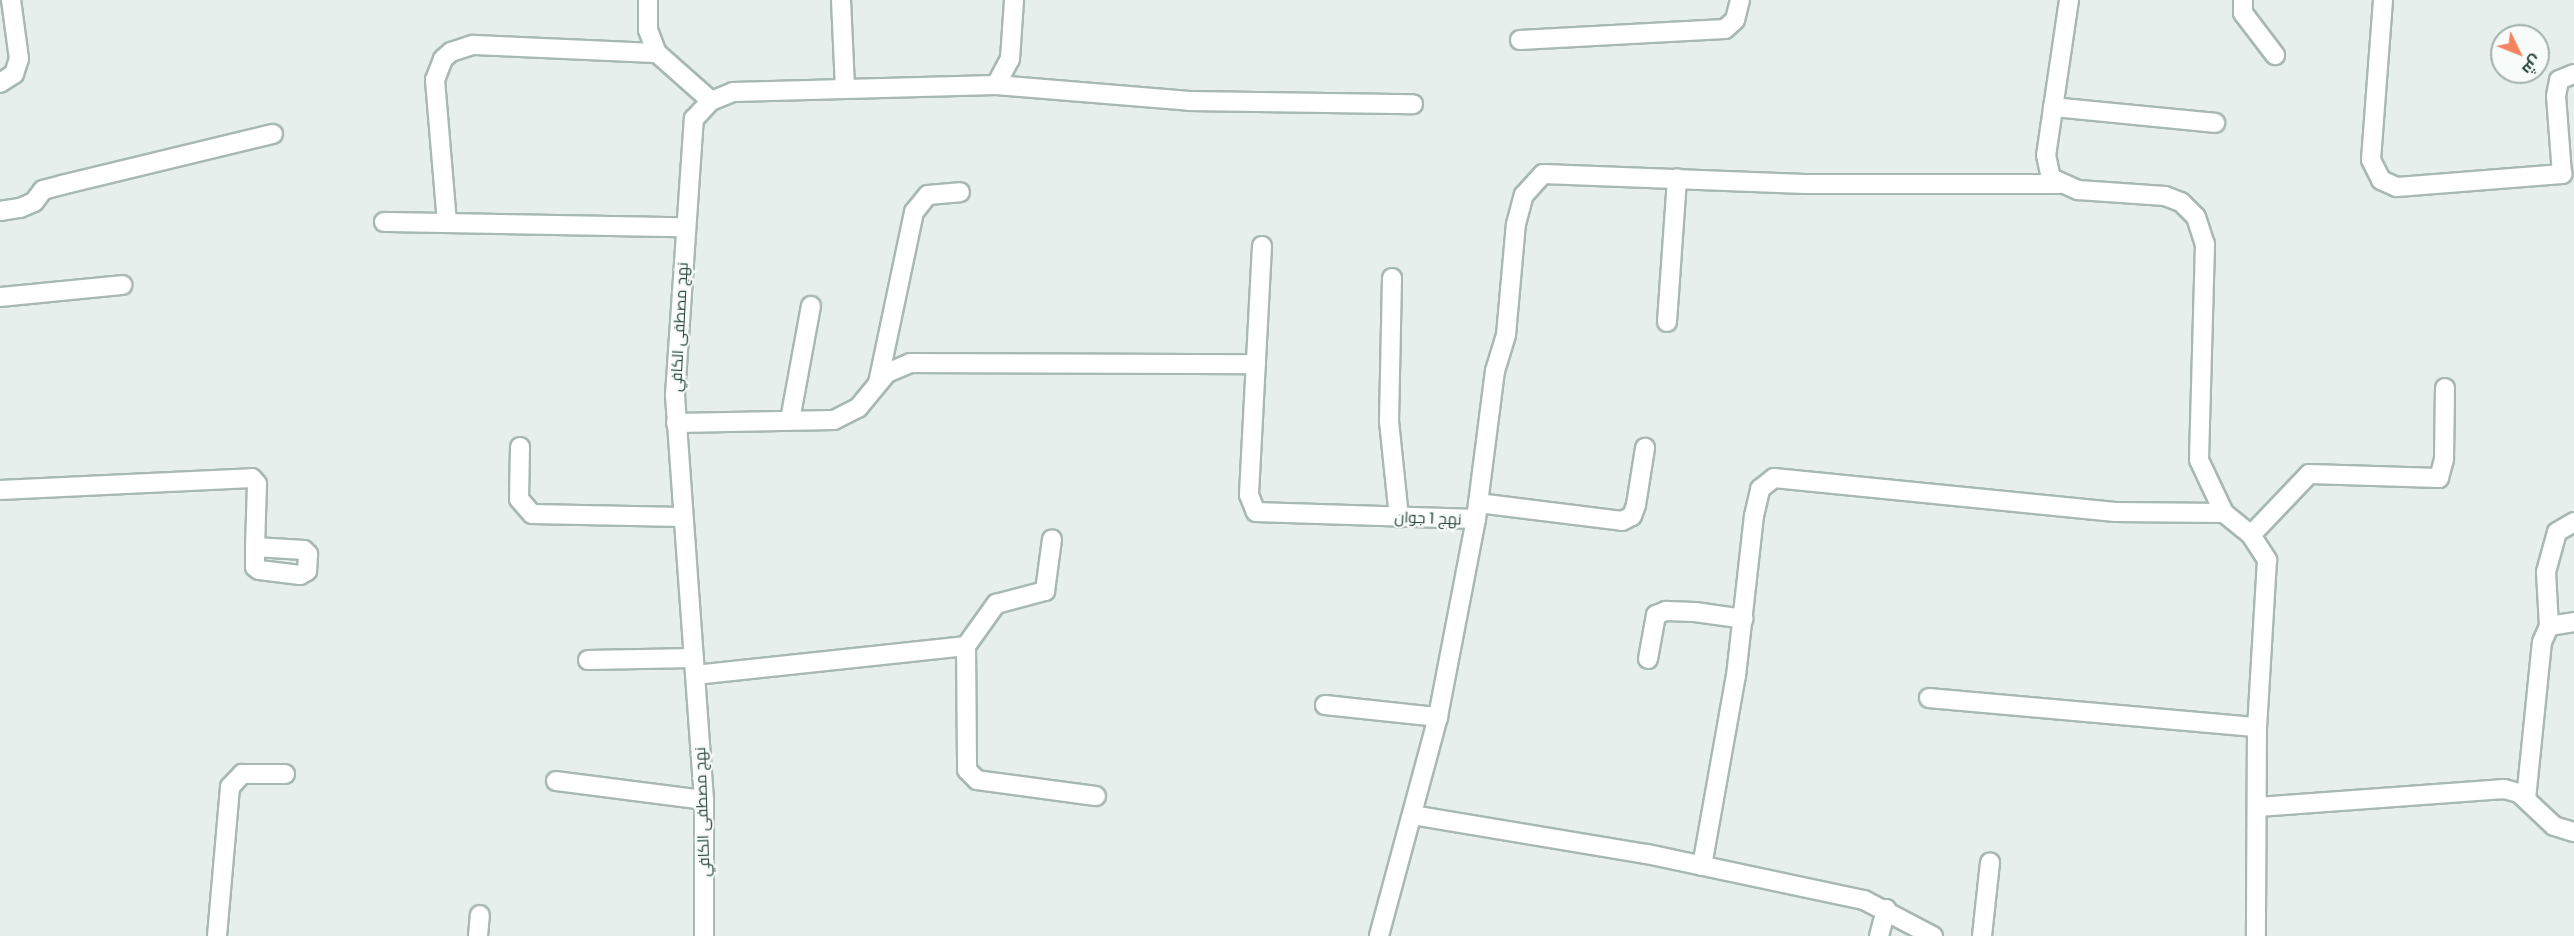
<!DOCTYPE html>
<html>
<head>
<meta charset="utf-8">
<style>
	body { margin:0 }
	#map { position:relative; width:2574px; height:936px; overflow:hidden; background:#e6efeb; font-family:Poppins,Cairo,sans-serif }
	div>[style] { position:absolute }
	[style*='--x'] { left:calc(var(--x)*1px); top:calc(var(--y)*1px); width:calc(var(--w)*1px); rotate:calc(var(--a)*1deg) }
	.roads { filter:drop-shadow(2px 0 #a8b8b2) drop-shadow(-2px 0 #a8b8b2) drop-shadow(0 2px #a8b8b2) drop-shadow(0 -2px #a8b8b2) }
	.minor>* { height:18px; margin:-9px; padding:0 9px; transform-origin:9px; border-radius:9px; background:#fff }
	.tertiary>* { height:18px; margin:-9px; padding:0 9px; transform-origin:9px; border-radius:9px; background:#fff }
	span { translate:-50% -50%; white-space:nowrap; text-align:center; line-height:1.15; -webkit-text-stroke:4.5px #f7fbf9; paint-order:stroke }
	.street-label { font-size:15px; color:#24423a }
	.north { position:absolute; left:2490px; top:24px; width:60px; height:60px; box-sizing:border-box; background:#f7fbf9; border:2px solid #a3b1ad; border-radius:50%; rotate:133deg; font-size:16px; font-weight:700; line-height:24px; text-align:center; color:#24423a }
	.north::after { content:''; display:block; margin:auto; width:21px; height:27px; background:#f4845f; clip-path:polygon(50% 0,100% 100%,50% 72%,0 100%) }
</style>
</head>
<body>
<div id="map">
	<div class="roads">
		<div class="minor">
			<div style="--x:648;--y:0;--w:30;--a:90"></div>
			<div style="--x:648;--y:30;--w:25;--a:69"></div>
			<div style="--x:657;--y:53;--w:72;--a:41.6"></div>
			<div style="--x:841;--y:0;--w:88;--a:87.4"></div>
			<div style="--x:2243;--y:0;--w:13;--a:90"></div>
			<div style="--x:2243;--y:13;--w:53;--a:52.7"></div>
			<div style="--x:2383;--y:0;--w:160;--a:94.3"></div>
			<div style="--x:2371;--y:160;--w:22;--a:63"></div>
			<div style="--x:2381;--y:180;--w:17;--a:24"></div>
			<div style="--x:2397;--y:187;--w:166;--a:-4.5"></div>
			<div style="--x:2562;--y:174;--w:78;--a:-94.4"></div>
			<div style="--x:2556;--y:96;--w:16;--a:-79"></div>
			<div style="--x:2559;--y:80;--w:16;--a:-22"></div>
			<div style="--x:1520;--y:40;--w:205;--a:-3.1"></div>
			<div style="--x:1725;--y:29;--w:13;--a:-42"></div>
			<div style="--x:1735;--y:20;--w:21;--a:-76"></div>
			<div style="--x:0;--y:83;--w:17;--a:-33"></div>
			<div style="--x:14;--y:74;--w:16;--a:-72"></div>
			<div style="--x:19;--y:59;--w:60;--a:-97.7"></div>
			<div style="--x:996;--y:85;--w:194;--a:4.7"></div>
			<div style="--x:1189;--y:101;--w:224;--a:0.8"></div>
			<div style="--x:2053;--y:107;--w:163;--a:5.6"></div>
			<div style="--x:0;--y:211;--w:20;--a:-9"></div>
			<div style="--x:20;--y:208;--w:15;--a:-23"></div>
			<div style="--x:34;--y:202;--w:15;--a:-53"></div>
			<div style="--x:43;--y:190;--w:20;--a:-15"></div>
			<div style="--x:62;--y:185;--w:217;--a:-13.6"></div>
			<div style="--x:384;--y:222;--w:301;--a:1"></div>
			<div style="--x:447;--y:223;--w:144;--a:-94.8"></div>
			<div style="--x:435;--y:80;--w:22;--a:-69"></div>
			<div style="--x:443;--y:59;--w:11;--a:-41"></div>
			<div style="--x:451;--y:52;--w:23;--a:-18"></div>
			<div style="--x:473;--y:45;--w:184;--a:2.5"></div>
			<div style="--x:1262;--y:246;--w:249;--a:93"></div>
			<div style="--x:1249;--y:495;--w:18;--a:68"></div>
			<div style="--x:1256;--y:512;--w:220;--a:1.8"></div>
			<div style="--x:1476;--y:519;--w:202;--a:100.9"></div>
			<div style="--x:1438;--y:717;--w:227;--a:105.1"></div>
			<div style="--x:1392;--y:278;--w:143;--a:91.2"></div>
			<div style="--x:1389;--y:421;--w:97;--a:84.1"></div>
			<div style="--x:0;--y:297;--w:123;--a:-5.6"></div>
			<div style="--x:1667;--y:322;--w:144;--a:-86"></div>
			<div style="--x:878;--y:383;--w:175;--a:-78.1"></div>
			<div style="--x:914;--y:212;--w:22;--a:-51"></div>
			<div style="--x:928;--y:195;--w:32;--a:-5"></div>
			<div style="--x:790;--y:420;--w:116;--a:-79.6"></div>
			<div style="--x:676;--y:423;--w:158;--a:-1.1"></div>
			<div style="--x:834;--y:420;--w:27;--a:-27"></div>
			<div style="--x:858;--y:408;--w:45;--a:-50.4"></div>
			<div style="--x:887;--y:373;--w:25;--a:-23"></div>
			<div style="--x:910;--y:363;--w:346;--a:0.2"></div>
			<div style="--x:520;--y:447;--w:52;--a:91.1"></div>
			<div style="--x:519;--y:499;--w:20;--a:49"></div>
			<div style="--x:532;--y:514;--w:150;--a:1.1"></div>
			<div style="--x:0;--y:490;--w:252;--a:-2.7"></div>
			<div style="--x:252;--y:478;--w:8;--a:50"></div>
			<div style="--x:257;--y:484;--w:63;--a:91.8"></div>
			<div style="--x:1478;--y:503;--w:145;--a:7.1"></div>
			<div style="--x:1622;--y:521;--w:11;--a:-27"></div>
			<div style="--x:1632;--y:516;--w:12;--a:-70"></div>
			<div style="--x:1636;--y:505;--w:58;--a:-81"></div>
			<div style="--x:1476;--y:519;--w:149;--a:-82.7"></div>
			<div style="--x:1495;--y:371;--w:38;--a:-73"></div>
			<div style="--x:1506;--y:335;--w:111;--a:-84.9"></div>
			<div style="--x:1516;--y:224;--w:30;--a:-75"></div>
			<div style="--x:1524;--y:195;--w:28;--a:-48"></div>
			<div style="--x:1543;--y:174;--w:262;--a:2.2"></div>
			<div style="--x:1805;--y:184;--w:254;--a:0"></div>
			<div style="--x:2251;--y:535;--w:84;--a:-46.4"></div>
			<div style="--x:2309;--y:474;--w:130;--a:1.8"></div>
			<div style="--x:2439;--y:478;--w:20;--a:-75"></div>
			<div style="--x:2444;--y:459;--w:71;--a:-89.2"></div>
			<div style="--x:255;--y:547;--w:49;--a:3.5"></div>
			<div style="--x:304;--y:550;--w:6;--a:45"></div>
			<div style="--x:308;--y:554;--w:17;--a:93"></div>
			<div style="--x:307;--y:571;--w:8;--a:150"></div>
			<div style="--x:300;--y:575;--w:41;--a:-173"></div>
			<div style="--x:259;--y:570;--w:5;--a:-143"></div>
			<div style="--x:255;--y:567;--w:20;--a:-90"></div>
			<div style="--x:2549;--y:626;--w:54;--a:-93.2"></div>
			<div style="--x:2546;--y:572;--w:41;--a:-74.6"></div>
			<div style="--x:2557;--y:532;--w:20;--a:-30"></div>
			<div style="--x:966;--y:646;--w:52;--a:-54.5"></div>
			<div style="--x:996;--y:604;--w:51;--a:-14.9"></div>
			<div style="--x:1045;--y:591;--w:52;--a:-82.3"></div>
			<div style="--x:1648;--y:659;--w:45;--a:-79.7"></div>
			<div style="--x:1656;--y:615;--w:11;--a:-22"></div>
			<div style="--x:1666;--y:611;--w:29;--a:2"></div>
			<div style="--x:1695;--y:612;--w:49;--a:8.1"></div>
			<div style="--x:588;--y:660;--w:106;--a:-1.1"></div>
			<div style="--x:695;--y:675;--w:273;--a:-6.1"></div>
			<div style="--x:966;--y:646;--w:124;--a:89.5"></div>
			<div style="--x:967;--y:770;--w:14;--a:45"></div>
			<div style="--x:977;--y:780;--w:120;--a:7.7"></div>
			<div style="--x:1929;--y:698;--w:329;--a:5.1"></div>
			<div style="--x:1325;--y:705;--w:114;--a:6.1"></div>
			<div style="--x:556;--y:781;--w:149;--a:7.3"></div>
			<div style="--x:2526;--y:799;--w:158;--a:-84.2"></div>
			<div style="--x:2542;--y:642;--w:17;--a:-66"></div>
			<div style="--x:2549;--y:626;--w:25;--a:-9"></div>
			<div style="--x:2258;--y:807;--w:247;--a:-4.2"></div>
			<div style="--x:2504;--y:789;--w:16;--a:15"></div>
			<div style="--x:2519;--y:793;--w:48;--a:43.3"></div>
			<div style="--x:2554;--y:826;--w:21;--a:17"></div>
			<div style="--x:1413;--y:815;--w:237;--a:9.5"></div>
			<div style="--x:1647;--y:854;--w:222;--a:12"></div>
			<div style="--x:1864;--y:900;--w:78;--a:27.6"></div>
			<div style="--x:1702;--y:866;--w:193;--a:-79.9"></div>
			<div style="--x:1736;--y:676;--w:161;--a:-83.6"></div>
			<div style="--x:1754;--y:516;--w:28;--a:-77"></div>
			<div style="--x:1760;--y:489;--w:18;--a:-38"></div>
			<div style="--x:1774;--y:478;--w:343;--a:5.7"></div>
			<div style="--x:2115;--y:512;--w:109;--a:0.5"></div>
			<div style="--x:217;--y:936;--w:150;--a:-85"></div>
			<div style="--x:230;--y:787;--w:18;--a:-47"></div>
			<div style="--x:242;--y:774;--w:43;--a:0"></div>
			<div style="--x:478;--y:936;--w:21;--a:-85"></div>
			<div style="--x:1879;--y:936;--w:28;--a:-75"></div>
			<div style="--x:1982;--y:936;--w:74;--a:-83.8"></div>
		</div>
		<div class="tertiary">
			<div style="--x:2069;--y:0;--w:157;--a:98.4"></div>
			<div style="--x:2046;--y:155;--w:24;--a:78"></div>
			<div style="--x:2051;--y:178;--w:30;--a:24"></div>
			<div style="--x:2078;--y:190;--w:87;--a:3.9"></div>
			<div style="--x:2165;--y:196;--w:17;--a:21"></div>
			<div style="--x:2181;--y:202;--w:21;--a:45"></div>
			<div style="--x:2196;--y:217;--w:28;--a:72"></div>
			<div style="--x:2205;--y:244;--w:216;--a:91.6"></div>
			<div style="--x:2199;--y:460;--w:59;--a:64.7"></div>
			<div style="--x:2224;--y:513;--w:35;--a:39"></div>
			<div style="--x:2251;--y:535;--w:30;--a:57"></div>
			<div style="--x:2267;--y:560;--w:167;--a:93.4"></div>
			<div style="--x:2257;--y:727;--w:209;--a:90.3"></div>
			<div style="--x:704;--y:936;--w:136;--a:-90"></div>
			<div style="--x:704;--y:800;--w:406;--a:-94.1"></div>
			<div style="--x:675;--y:395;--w:277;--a:-86.1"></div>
			<div style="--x:694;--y:119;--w:25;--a:-47"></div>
			<div style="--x:711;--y:101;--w:24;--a:-22"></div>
			<div style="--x:733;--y:92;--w:263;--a:-1.5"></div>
			<div style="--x:996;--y:85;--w:30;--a:-62"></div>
			<div style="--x:1010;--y:59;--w:59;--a:-86.1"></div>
		</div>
	</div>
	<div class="street-label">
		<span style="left:679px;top:327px;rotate:-87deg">نهج مصطفى الكافي</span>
		<span style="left:1428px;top:518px;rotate:2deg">نهج 1 جوان</span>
		<span style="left:702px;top:812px;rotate:-92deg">نهج مصطفى الكافي</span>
	</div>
	<div class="north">ش</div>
</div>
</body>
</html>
